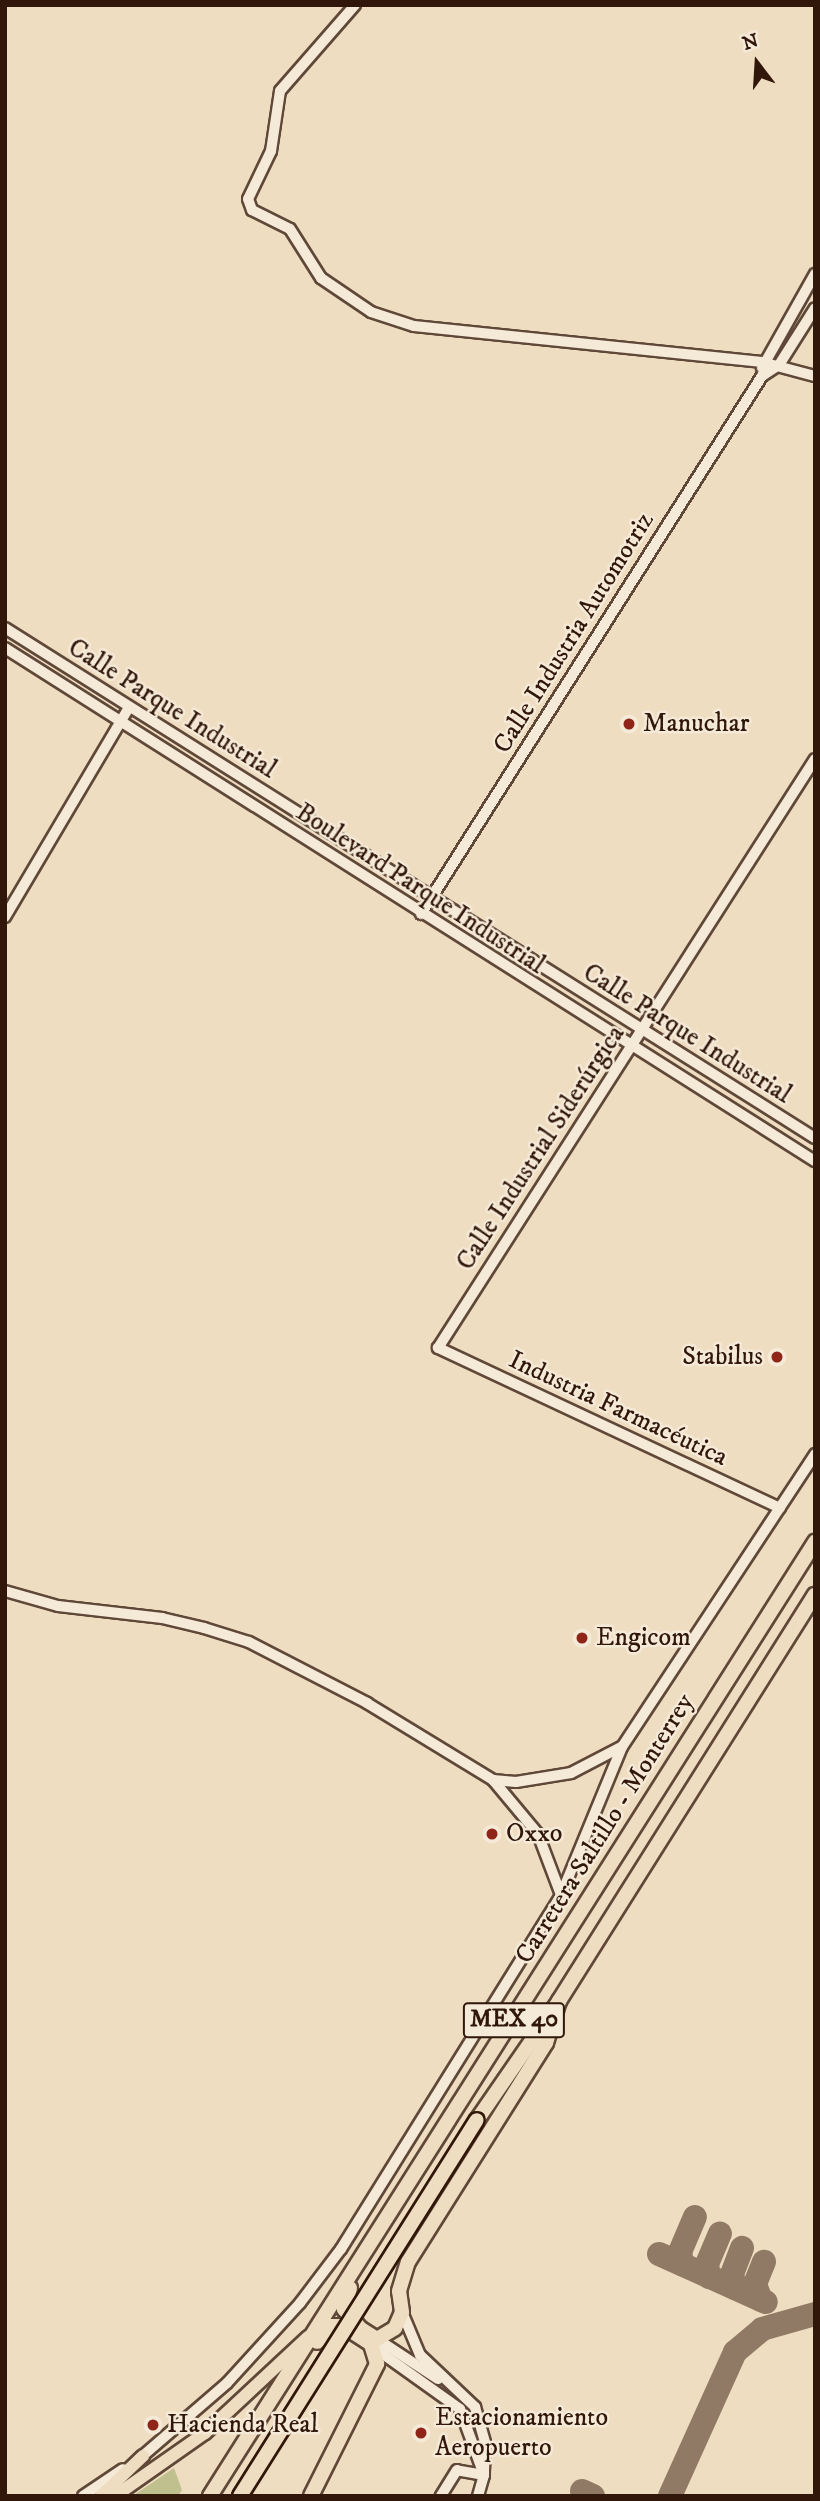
<!DOCTYPE html>
<html>
<head>
<meta charset="utf-8">
<style>
	body { margin:0 }
	#map { position:relative; width:820px; height:2501px; overflow:hidden; background:#efddc1; font-family:"IM FELL DW Pica",serif }
	div>[style] { position:absolute }
	[style*='--x'] { left:calc(var(--x)*1px); top:calc(var(--y)*1px); width:calc(var(--w)*1px); rotate:calc(var(--a)*1deg) }
	.green>* { inset:0; background:#c0bf8e }
	.taxiway>* { height:24px; margin:-12px; padding:0 12px; transform-origin:12px; border-radius:12px; background:#907a66 }
	.roads { filter:drop-shadow(2px 0 #604838) drop-shadow(-2px 0 #604838) drop-shadow(0 2px #604838) drop-shadow(0 -2px #604838) }
	.minor>* { height:10px; margin:-5px; padding:0 5px; transform-origin:5px; border-radius:5px; background:#f5e9d7 }
	.major>* { height:12px; margin:-6px; padding:0 6px; transform-origin:6px; border-radius:6px; background:#efddc1 }
	.highway>* { height:14px; margin:-7px; padding:0 7px; transform-origin:7px; border-radius:7px; background:#efddc1 }
	.bridges { filter:drop-shadow(2px 0 #31170a) drop-shadow(-2px 0 #31170a) drop-shadow(0 2px #31170a) drop-shadow(0 -2px #31170a) }
	.highway-bridge>* { height:14px; margin:-7px; padding:0 7px; transform-origin:7px; border-radius:7px; background:#efddc1 }
	.dots>* { width:19px; height:19px; translate:-50% -50%; box-sizing:border-box; border:4px solid #f5e9d7; border-radius:50% }
	span { translate:-50% -50%; white-space:nowrap; text-align:center; line-height:1.15; -webkit-text-stroke:5px #f5e9d7; paint-order:stroke }
	.shield-label span { padding:2px 5px; background:#f5e9d7; border:2px solid; border-radius:5px; -webkit-text-stroke-width:0 }
	.shield-label { font-size:24px; color:#31170a; font-weight:700 }
	.street-label { font-size:26px; color:#31170a }
	.poi-label { font-size:26px; color:#31170a }
	.left { translate:0 -50%; text-align:left }
	.right { translate:-100% -50%; text-align:right }
	.frame { position:absolute; inset:0; border:7px solid #31170a; pointer-events:none }
	.north { position:absolute; left:722px; top:28px; width:70px; height:70px; -webkit-text-stroke:5px #f5e9d7; paint-order:stroke; rotate:343deg; font-size:19px; font-weight:700; line-height:28px; text-align:center; color:#31170a }
	.north::after { content:''; display:block; margin:auto; width:24px; height:32px; background:#31170a; clip-path:polygon(50% 0,100% 100%,50% 72%,0 100%) }
</style>
</head>
<body>
<div id="map">
	<div class="green">
		<div style="clip-path:polygon(174px 2468px,182px 2490px,178px 2496px,134px 2495px)"></div>
	</div>
	<div class="taxiway">
		<div style="--x:659;--y:2254;--w:117;--a:24.2"></div>
		<div style="--x:682;--y:2264;--w:12;--a:-99"></div>
		<div style="--x:680;--y:2252;--w:38;--a:-67"></div>
		<div style="--x:709;--y:2277;--w:13;--a:-99"></div>
		<div style="--x:707;--y:2264;--w:33;--a:-67"></div>
		<div style="--x:735;--y:2288;--w:14;--a:-102"></div>
		<div style="--x:732;--y:2274;--w:28;--a:-69"></div>
		<div style="--x:761;--y:2300;--w:17;--a:-111"></div>
		<div style="--x:755;--y:2284;--w:24;--a:-68"></div>
		<div style="--x:582;--y:2491;--w:12;--a:24"></div>
		<div style="--x:670;--y:2496;--w:158;--a:-65.7"></div>
		<div style="--x:735;--y:2352;--w:35;--a:-40"></div>
		<div style="--x:762;--y:2329;--w:55;--a:-15.8"></div>
	</div>
	<div class="roads">
		<div class="minor">
			<div style="--x:355;--y:5;--w:114;--a:131.1"></div>
			<div style="--x:280;--y:91;--w:61;--a:98.5"></div>
			<div style="--x:271;--y:151;--w:53;--a:115.6"></div>
			<div style="--x:248;--y:199;--w:12;--a:70"></div>
			<div style="--x:252;--y:210;--w:42;--a:26.6"></div>
			<div style="--x:290;--y:229;--w:58;--a:57.7"></div>
			<div style="--x:321;--y:278;--w:60;--a:34.2"></div>
			<div style="--x:371;--y:312;--w:45;--a:18"></div>
			<div style="--x:414;--y:326;--w:350;--a:5.9"></div>
			<div style="--x:762;--y:362;--w:55;--a:14.8"></div>
			<div style="--x:762;--y:368;--w:108;--a:-60.6"></div>
			<div style="--x:5;--y:628;--w:957;--a:32.2"></div>
			<div style="--x:5;--y:648;--w:959;--a:32.35"></div>
			<div style="--x:421;--y:914;--w:637;--a:-57.63"></div>
			<div style="--x:762;--y:376;--w:20;--a:-33"></div>
			<div style="--x:779;--y:365;--w:67;--a:-57.7"></div>
			<div style="--x:5;--y:917;--w:244;--a:-59.4"></div>
			<div style="--x:780;--y:1508;--w:378;--a:-154.9"></div>
			<div style="--x:438;--y:1348;--w:699;--a:-57.38"></div>
			<div style="--x:5;--y:1591;--w:55;--a:15.8"></div>
			<div style="--x:58;--y:1606;--w:105;--a:6.6"></div>
			<div style="--x:162;--y:1618;--w:43;--a:13.4"></div>
			<div style="--x:204;--y:1628;--w:47;--a:17.3"></div>
			<div style="--x:249;--y:1642;--w:133;--a:27.3"></div>
			<div style="--x:367;--y:1703;--w:148;--a:31.4"></div>
			<div style="--x:493;--y:1780;--w:70;--a:50.2"></div>
			<div style="--x:538;--y:1834;--w:65;--a:69.3"></div>
			<div style="--x:493;--y:1780;--w:23;--a:5"></div>
			<div style="--x:516;--y:1782;--w:56;--a:-9.3"></div>
			<div style="--x:571;--y:1773;--w:56;--a:-27.5"></div>
			<div style="--x:402;--y:2312;--w:47;--a:67.3"></div>
			<div style="--x:420;--y:2355;--w:76;--a:43.4"></div>
			<div style="--x:475;--y:2407;--w:37;--a:74"></div>
			<div style="--x:485;--y:2443;--w:32;--a:92"></div>
			<div style="--x:484;--y:2475;--w:27;--a:-170"></div>
			<div style="--x:457;--y:2470;--w:31;--a:122"></div>
			<div style="--x:377;--y:2339;--w:73;--a:33.3"></div>
			<div style="--x:373;--y:2347;--w:107;--a:35.5"></div>
			<div style="--x:460;--y:2409;--w:70;--a:70"></div>
			<div style="--x:484;--y:2475;--w:22;--a:106"></div>
			<div style="--x:139;--y:2459;--w:116;--a:-40.8"></div>
			<div style="--x:227;--y:2383;--w:108;--a:-47.6"></div>
			<div style="--x:300;--y:2303;--w:68;--a:-52.8"></div>
			<div style="--x:341;--y:2249;--w:417;--a:-58.1"></div>
			<div style="--x:561;--y:1895;--w:160;--a:-67.6"></div>
			<div style="--x:622;--y:1747;--w:351;--a:-56.6"></div>
			<div style="--x:83;--y:2496;--w:48;--a:-34"></div>
		</div>
		<div class="major">
			<div style="--x:101;--y:2496;--w:58;--a:-43.6"></div>
			<div style="--x:115;--y:2496;--w:110;--a:-35"></div>
			<div style="--x:205;--y:2433;--w:141;--a:-43"></div>
		</div>
		<div class="highway">
			<div style="--x:477;--y:2120;--w:145;--a:-55.4"></div>
			<div style="--x:559;--y:2001;--w:480;--a:-57.8"></div>
			<div style="--x:350;--y:2288;--w:22;--a:106"></div>
			<div style="--x:344;--y:2309;--w:26;--a:50"></div>
			<div style="--x:361;--y:2329;--w:19;--a:32"></div>
			<div style="--x:377;--y:2339;--w:21;--a:-31"></div>
			<div style="--x:395;--y:2328;--w:17;--a:-66"></div>
			<div style="--x:402;--y:2312;--w:21;--a:-98"></div>
			<div style="--x:399;--y:2291;--w:30;--a:-73"></div>
			<div style="--x:408;--y:2262;--w:259;--a:-57.8"></div>
			<div style="--x:546;--y:2043;--w:44;--a:-72.8"></div>
			<div style="--x:210;--y:2496;--w:1130;--a:-57.62"></div>
			<div style="--x:311;--y:2496;--w:148;--a:-63.4"></div>
			<div style="--x:377;--y:2364;--w:21;--a:-107"></div>
			<div style="--x:371;--y:2344;--w:33;--a:-147"></div>
			<div style="--x:343;--y:2326;--w:12;--a:180"></div>
			<div style="--x:331;--y:2326;--w:21;--a:131"></div>
		</div>
	</div>
	<div class="bridges">
		<div class="highway-bridge">
			<div style="--x:240;--y:2496;--w:444;--a:-57.8"></div>
		</div>
	</div>
	<div class="dots">
		<div style="left:629px;top:724px;background:#8f2418"></div>
		<div style="left:777px;top:1357px;background:#8f2418"></div>
		<div style="left:582px;top:1638px;background:#8f2418"></div>
		<div style="left:492px;top:1834px;background:#8f2418"></div>
		<div style="left:153px;top:2425px;background:#8f2418"></div>
		<div style="left:421px;top:2433px;background:#8f2418"></div>
	</div>
	<div class="shield-label">
		<span style="left:514px;top:2020px">MEX 40</span>
	</div>
	<div class="street-label">
		<span style="left:574px;top:633px;rotate:-58deg">Calle Industria Automotriz</span>
		<span style="left:172px;top:709px;rotate:32deg">Calle Parque Industrial</span>
		<span style="left:420px;top:889px;rotate:33deg">Boulevard Parque Industrial</span>
		<span style="left:687px;top:1034px;rotate:32deg">Calle Parque Industrial</span>
		<span style="left:541px;top:1148px;rotate:-57deg">Calle Industrial Siderúrgica</span>
		<span style="left:618px;top:1409px;rotate:25deg">Industria Farmacéutica</span>
		<span style="left:605px;top:1829px;rotate:-58deg">Carretera Saltillo - Monterrey</span>
	</div>
	<div class="poi-label">
		<span class="left" style="left:643px;top:724px">Manuchar</span>
		<span class="right" style="left:763px;top:1357px">Stabilus</span>
		<span class="left" style="left:596px;top:1638px">Engicom</span>
		<span class="left" style="left:506px;top:1834px">Oxxo</span>
		<span class="left" style="left:435px;top:2433px">Estacionamiento<br>Aeropuerto</span>
		<span class="left" style="left:167px;top:2425px">Hacienda Real</span>
	</div>
	<div class="frame"></div>
	<div class="north">N</div>
</div>
</body>
</html>
